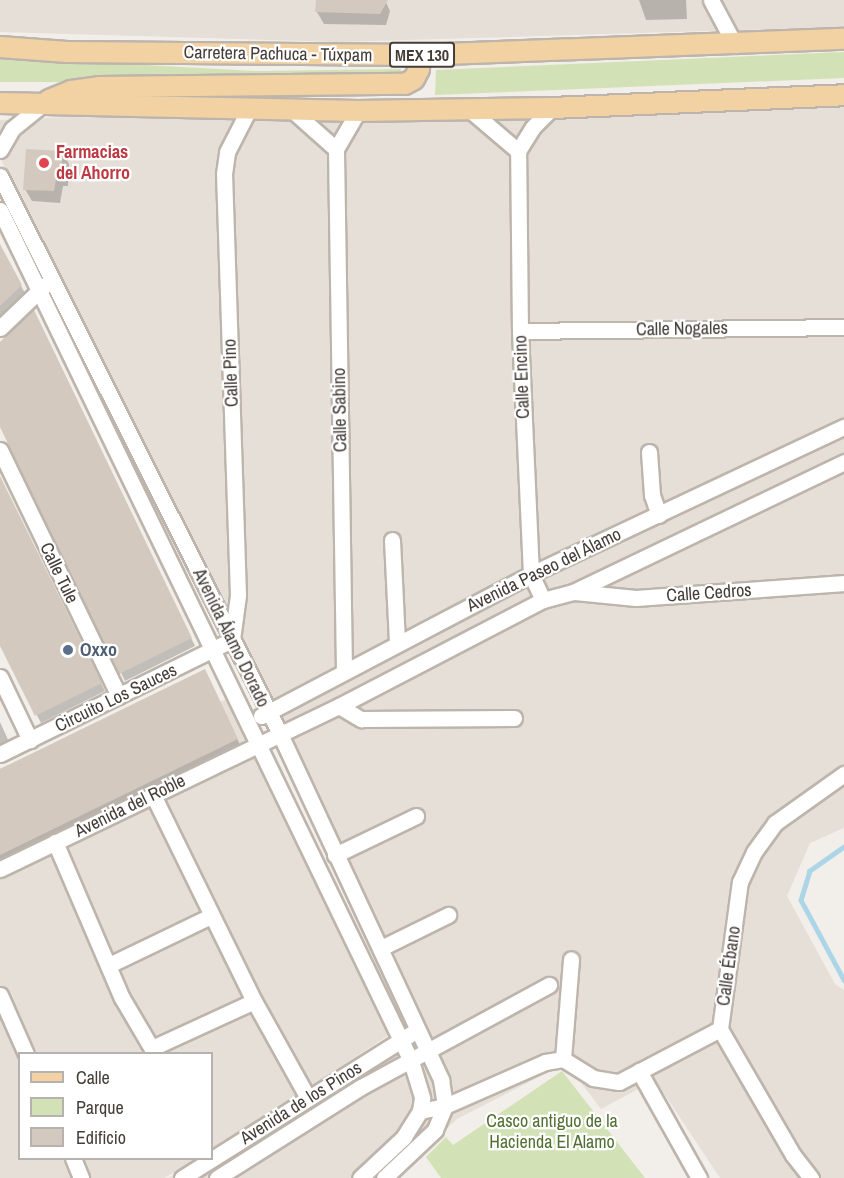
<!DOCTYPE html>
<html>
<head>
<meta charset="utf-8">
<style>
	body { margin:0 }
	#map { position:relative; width:844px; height:1178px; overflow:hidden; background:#f2eee9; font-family:"Archivo Narrow",sans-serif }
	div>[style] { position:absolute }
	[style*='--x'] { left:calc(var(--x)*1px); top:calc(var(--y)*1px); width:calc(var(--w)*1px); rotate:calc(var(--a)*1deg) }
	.residential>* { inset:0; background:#e6dfd7 }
	.green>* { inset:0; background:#d3e2b6 }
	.shadow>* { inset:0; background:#0003 }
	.stream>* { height:4.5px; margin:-2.25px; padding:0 2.25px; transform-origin:2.25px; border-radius:2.25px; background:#acd6e8 }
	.building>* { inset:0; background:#d3c9bf }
	.roads { filter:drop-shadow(2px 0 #bdb5ac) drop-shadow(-2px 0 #bdb5ac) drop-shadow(0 2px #bdb5ac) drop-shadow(0 -2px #bdb5ac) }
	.minor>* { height:15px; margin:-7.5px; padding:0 7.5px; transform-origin:7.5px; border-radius:7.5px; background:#fff }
	.major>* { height:20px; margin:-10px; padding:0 10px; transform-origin:10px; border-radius:10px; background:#f2d2a2 }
	.dots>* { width:16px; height:16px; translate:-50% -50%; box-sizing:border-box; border:3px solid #fff; border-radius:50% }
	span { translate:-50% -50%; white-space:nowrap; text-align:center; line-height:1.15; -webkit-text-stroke:4.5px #fff; paint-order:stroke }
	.shield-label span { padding:2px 4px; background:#fff; border:2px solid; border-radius:4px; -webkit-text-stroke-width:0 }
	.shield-label { font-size:16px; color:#453e38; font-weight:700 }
	.street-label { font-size:18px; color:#453e38 }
	.health-label { font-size:18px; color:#be3a42; font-weight:700 }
	.left { translate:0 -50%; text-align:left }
	.service-label { font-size:18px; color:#4e5e75; font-weight:700 }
	.park-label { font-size:18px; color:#517032 }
	.legend { position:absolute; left:18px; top:1052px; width:195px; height:108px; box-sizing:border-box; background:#fff; border:2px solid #b5b2af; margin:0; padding:8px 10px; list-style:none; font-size:18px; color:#453e38 }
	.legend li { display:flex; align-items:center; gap:12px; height:30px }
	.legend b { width:30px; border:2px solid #b5b2af }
</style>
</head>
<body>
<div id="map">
	<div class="residential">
		<div style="clip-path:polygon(0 0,844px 0,844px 27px,337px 42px,0 32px)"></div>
		<div style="clip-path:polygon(844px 105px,844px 828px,810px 843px,787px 896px,835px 984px,844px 990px,844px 1178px,720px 1178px,655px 1080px,601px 1109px,566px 1063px,457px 1119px,395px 1178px,169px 1178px,421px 1021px,0 158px,0 120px,71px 117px,369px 122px)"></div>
		<div style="clip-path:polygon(239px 693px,403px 1026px,212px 1150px,212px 1054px,20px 1054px,20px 1158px,197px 1159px,164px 1178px,0 1178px,0 806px)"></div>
	</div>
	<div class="green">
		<div style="clip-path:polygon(844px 52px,844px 78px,435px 95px,436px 70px)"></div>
		<div style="clip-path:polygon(0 57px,255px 71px,401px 69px,400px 76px,254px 82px,0 82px)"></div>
		<div style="clip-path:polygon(562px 1071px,645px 1178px,441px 1178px,426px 1157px,446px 1137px,453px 1145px)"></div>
	</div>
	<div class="shadow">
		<div style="clip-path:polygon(317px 0,385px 0,390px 11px,386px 25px,324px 24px,317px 12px)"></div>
		<div style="clip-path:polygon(639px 0,686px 0,687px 19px,646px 20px)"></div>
		<div style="clip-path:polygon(62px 152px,69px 164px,68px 186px,63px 186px,60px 203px,32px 201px,25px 189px)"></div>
		<div style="clip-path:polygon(0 256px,9px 263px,27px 297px,0 322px)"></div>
		<div style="clip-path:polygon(38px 319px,195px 646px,125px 681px,0 421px,0 345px)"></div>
		<div style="clip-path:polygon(0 478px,105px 691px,41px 723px,0 644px)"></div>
		<div style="clip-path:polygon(209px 678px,241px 747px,0 863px,0 769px)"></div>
		<div style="clip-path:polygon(0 722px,10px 744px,0 749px)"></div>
	</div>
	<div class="stream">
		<div style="--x:844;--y:847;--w:42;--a:144.8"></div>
		<div style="--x:810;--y:871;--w:30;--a:107"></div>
		<div style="--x:801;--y:900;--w:91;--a:61.7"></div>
	</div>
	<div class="building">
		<div style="clip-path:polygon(316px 0,388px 0,380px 14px,315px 12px)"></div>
		<div style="clip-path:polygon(26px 149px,63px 151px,61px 175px,57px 174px,54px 191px,23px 190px)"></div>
		<div style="clip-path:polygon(0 244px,22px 285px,0 306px)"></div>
		<div style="clip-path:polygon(34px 310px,192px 638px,119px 674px,0 427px,0 342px)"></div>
		<div style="clip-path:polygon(0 476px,102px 683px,35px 716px,0 646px)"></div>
		<div style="clip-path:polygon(205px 669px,238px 739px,0 855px,0 769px)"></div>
	</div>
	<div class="roads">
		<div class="minor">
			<div style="--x:711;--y:0;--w:51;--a:61.9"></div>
			<div style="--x:470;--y:110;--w:63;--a:40.5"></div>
			<div style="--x:293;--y:111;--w:57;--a:41.5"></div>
			<div style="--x:0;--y:150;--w:24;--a:-60"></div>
			<div style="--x:12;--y:129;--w:41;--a:-39.1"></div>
			<div style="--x:0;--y:176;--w:624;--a:63.35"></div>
			<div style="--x:280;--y:734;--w:382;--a:65"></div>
			<div style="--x:441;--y:1080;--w:26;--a:81"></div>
			<div style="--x:445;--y:1106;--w:26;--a:113"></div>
			<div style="--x:435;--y:1130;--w:70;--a:136.7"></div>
			<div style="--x:0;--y:210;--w:945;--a:64.22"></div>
			<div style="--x:411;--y:1061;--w:39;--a:73"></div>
			<div style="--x:422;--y:1098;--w:13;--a:99"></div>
			<div style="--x:420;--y:1111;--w:31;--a:122"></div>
			<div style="--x:404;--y:1137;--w:60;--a:137"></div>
			<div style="--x:0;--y:328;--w:62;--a:-43.7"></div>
			<div style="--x:520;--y:331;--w:324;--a:-0.7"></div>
			<div style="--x:0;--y:450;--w:273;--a:64.2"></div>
			<div style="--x:649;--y:452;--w:43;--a:86"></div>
			<div style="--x:652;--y:495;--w:21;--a:71"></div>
			<div style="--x:392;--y:540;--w:102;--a:87.2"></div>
			<div style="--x:575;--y:592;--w:61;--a:5.6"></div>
			<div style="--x:636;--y:598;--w:209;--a:-4.1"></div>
			<div style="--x:543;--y:600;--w:29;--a:-115"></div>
			<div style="--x:531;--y:574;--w:243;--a:-92.6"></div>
			<div style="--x:520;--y:331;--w:180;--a:-90.6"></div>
			<div style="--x:518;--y:151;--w:28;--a:-58"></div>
			<div style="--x:533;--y:127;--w:27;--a:-45"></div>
			<div style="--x:344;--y:671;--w:522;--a:-90.88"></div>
			<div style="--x:336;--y:149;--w:44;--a:-59.9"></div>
			<div style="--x:0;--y:677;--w:70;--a:64.5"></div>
			<div style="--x:339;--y:706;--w:26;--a:31"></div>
			<div style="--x:361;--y:719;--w:153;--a:-0.4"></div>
			<div style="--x:261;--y:716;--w:305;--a:-27.7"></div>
			<div style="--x:531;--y:574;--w:346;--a:-25.2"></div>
			<div style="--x:0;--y:754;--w:258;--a:-26.2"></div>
			<div style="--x:232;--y:640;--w:45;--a:-82.4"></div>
			<div style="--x:238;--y:595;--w:421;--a:-91.9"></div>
			<div style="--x:224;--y:174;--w:22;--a:-82"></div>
			<div style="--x:227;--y:152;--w:46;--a:-62.9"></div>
			<div style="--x:153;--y:795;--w:229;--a:63.9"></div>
			<div style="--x:254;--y:1001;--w:111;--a:60.9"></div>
			<div style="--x:55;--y:842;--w:170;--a:66.8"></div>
			<div style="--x:122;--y:998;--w:65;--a:59.5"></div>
			<div style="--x:335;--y:855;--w:90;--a:-25.7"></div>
			<div style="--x:0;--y:869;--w:376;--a:-25.7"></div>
			<div style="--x:339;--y:706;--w:230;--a:-27.5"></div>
			<div style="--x:543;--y:600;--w:31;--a:-15"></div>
			<div style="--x:573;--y:592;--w:301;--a:-25.6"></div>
			<div style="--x:381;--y:948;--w:75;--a:-26.2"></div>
			<div style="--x:109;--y:965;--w:113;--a:-25.7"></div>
			<div style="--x:0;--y:995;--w:64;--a:66.2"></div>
			<div style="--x:152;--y:1048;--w:112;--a:-24.7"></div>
			<div style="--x:563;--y:1059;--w:100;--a:-85.4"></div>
			<div style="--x:639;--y:1071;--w:123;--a:60.7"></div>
			<div style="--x:420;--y:1111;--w:25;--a:-11"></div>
			<div style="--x:445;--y:1106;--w:109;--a:-23.7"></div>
			<div style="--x:545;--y:1062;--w:18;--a:-9"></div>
			<div style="--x:563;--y:1059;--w:36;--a:32"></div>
			<div style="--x:593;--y:1078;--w:26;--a:9"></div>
			<div style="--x:619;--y:1082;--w:114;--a:-27.7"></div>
			<div style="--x:73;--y:1158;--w:22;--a:68"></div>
			<div style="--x:182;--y:1178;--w:271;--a:-32.2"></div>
			<div style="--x:217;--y:1178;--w:170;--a:-32.3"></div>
			<div style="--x:361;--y:1087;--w:214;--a:-28.5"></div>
			<div style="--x:811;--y:1178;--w:29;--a:-128"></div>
			<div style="--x:793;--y:1155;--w:146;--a:-120.1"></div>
			<div style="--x:720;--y:1029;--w:148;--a:-82.3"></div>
			<div style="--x:740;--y:882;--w:33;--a:-65"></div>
			<div style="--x:754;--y:852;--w:36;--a:-54"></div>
			<div style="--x:775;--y:823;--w:85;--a:-35.4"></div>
		</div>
		<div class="major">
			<div style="--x:0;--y:47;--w:67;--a:4.3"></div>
			<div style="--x:67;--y:52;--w:353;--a:0.5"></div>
			<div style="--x:420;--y:55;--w:424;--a:-2.2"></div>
			<div style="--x:49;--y:100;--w:24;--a:-22"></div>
			<div style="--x:71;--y:91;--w:28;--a:-8"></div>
			<div style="--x:99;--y:87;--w:306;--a:-0.6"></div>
			<div style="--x:405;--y:84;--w:10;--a:-29"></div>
			<div style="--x:414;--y:79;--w:11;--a:-63"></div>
			<div style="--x:419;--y:69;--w:14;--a:-86"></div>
			<div style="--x:0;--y:103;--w:358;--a:1.3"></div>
			<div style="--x:358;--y:111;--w:194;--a:-0.9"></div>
			<div style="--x:552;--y:108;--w:292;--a:-2.5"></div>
		</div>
	</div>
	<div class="dots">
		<div style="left:44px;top:163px;background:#e0444e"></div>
		<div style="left:68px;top:650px;background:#5c6f8a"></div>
	</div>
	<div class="shield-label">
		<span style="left:422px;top:55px">MEX 130</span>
	</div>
	<div class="street-label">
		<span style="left:278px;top:54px;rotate:1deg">Carretera Pachuca - Túxpam</span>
		<span style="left:682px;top:329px;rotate:-1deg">Calle Nogales</span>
		<span style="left:231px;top:373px;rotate:-92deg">Calle Pino</span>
		<span style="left:522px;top:377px;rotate:-92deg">Calle Encino</span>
		<span style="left:340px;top:410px;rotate:-91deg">Calle Sabino</span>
		<span style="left:544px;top:570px;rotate:-26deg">Avenida Paseo del Álamo</span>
		<span style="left:59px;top:573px;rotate:64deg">Calle Tule</span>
		<span style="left:709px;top:593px;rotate:-4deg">Calle Cedros</span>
		<span style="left:231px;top:638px;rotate:64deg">Avenida Álamo Dorado</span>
		<span style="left:116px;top:698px;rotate:-26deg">Circuito Los Sauces</span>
		<span style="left:130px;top:806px;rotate:-26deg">Avenida del Roble</span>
		<span style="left:729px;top:966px;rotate:-82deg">Calle Ébano</span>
		<span style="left:301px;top:1103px;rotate:-32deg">Avenida de los Pinos</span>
	</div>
	<div class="health-label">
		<span class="left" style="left:56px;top:163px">Farmacias<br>del Ahorro</span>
	</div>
	<div class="service-label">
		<span class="left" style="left:80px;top:650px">Oxxo</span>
	</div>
	<div class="park-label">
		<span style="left:552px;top:1132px">Casco antiguo de la<br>Hacienda El Alamo</span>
	</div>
	<ul class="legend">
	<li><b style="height:8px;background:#f2d2a2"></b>Calle</li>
	<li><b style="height:16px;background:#d3e2b6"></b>Parque</li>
	<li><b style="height:16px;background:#d3c9bf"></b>Edificio</li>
	</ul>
</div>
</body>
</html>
